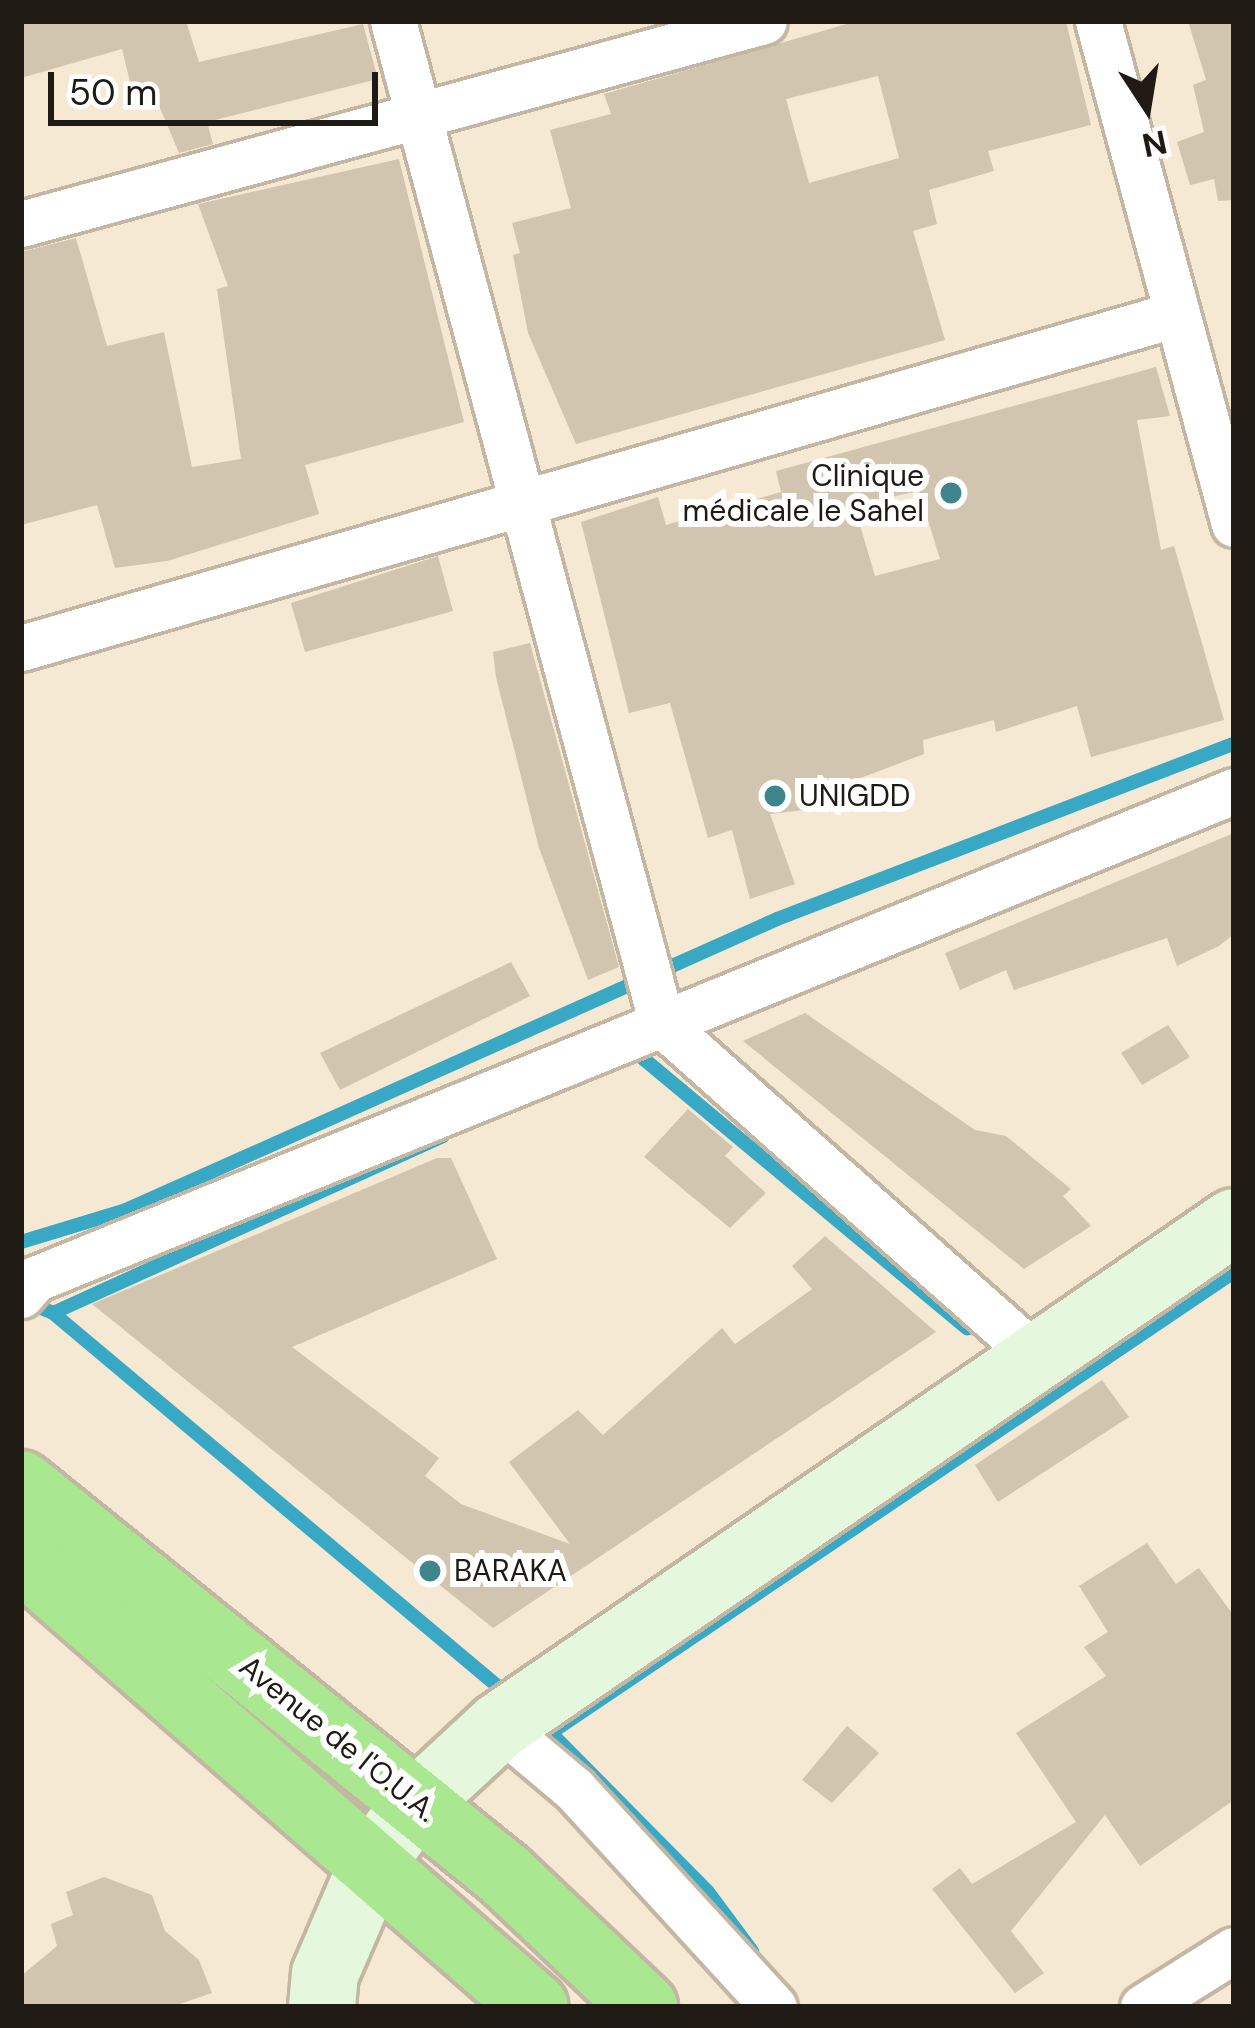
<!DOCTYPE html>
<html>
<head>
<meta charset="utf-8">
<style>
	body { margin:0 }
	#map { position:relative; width:1255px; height:2028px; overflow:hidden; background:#f6e9d4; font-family:"DM Sans",sans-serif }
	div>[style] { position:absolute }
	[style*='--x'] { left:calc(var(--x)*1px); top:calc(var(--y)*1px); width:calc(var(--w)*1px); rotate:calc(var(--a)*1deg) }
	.stream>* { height:14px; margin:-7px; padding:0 7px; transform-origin:7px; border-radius:7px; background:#38a8c4 }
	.building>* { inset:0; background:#d1c5b0 }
	.roads { filter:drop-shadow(3px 0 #c3b7a3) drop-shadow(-3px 0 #c3b7a3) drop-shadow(0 3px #c3b7a3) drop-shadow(0 -3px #c3b7a3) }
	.street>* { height:45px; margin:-22.5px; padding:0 22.5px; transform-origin:22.5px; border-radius:22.5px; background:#fff }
	.secondary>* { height:66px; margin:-33px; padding:0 33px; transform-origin:33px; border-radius:33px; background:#e5f8de }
	.highway>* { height:66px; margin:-33px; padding:0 33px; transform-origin:33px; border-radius:33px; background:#a9e790 }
	.dots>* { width:33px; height:33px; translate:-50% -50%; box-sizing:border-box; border:6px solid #fff; border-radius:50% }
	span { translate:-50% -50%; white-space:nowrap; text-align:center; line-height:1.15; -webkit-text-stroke:12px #fff; paint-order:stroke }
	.poi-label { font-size:30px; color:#1f1a13 }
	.right { translate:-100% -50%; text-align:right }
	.left { translate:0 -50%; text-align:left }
	.street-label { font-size:30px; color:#1f1a13 }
	.frame { position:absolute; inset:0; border:24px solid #1f1a13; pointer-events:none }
	.north { position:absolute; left:1087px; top:48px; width:120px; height:120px; -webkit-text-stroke:9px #fff; paint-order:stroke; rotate:168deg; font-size:33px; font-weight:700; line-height:48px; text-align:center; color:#1f1a13 }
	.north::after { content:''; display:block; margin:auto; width:42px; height:54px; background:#1f1a13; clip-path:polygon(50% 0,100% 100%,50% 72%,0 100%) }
	.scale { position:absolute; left:48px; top:72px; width:330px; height:54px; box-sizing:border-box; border:6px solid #1f1a13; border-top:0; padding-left:15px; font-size:36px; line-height:42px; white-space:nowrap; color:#1f1a13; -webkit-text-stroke:9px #fff; paint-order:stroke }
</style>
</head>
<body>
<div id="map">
	<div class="stream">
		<div style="--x:633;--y:1050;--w:435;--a:39.8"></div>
		<div style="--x:21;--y:1242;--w:110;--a:-16.9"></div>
		<div style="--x:126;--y:1210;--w:713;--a:-24.08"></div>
		<div style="--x:777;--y:919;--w:489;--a:-21"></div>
		<div style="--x:26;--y:1302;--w:29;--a:22"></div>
		<div style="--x:53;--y:1313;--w:428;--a:-24.4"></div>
		<div style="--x:53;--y:1313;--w:594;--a:40.02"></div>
		<div style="--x:539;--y:1721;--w:240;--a:45.3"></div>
		<div style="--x:708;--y:1892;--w:74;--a:53.3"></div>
		<div style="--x:552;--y:1732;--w:823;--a:-34"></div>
	</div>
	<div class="building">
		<div style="clip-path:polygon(21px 21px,186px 21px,199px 62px,363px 24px,378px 79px,207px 122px,213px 144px,179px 153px,157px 101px,136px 107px,122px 49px,21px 78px)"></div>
		<div style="clip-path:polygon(evenodd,857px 21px,1066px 21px,1091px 125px,988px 151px,994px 171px,929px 190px,937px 224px,913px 231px,945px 340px,576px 444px,528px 333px,513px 255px,520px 253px,512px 223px,571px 208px,550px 130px,611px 114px,604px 94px,857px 21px,878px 76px,899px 158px,809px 183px,786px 99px,878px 76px)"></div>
		<div style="clip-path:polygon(1188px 21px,1234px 21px,1234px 200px,1218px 201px,1214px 179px,1190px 185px,1177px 142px,1204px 132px,1193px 85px,1206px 80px)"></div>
		<div style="clip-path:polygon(399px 159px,464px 422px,305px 465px,319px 514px,167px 561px,115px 568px,97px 505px,21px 525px,21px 252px,76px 238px,107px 346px,164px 332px,192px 467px,241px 459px,217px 289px,228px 286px,198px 204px)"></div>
		<div style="clip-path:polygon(evenodd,1156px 367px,1170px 416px,1137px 420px,1161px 550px,1174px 546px,1224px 720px,1091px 757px,1077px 706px,996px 732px,994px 720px,923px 740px,924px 754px,813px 796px,813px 809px,770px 814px,795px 884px,750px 899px,732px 830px,708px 838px,670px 703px,629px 713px,581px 522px,658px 497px,666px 525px,781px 492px,776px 471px,1156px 367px,919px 491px,940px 559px,875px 576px,854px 505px,919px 491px)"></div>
		<div style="clip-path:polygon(438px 556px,453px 611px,305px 652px,291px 603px)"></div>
		<div style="clip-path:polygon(530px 643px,619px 967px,588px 980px,539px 848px,496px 677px,493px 652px)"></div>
		<div style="clip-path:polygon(1234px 833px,1234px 934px,1219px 946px,1177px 966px,1167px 938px,1014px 990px,1006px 970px,960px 990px,945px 953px)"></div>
		<div style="clip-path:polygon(511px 962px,530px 996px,340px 1090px,320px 1053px)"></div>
		<div style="clip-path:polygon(805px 1013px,975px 1130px,1006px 1136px,1071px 1189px,1063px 1196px,1091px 1226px,1024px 1269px,743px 1041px)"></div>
		<div style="clip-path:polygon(1168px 1025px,1190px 1057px,1142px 1085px,1121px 1053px)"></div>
		<div style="clip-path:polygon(688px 1109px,733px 1147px,725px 1156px,766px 1193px,730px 1228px,644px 1157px)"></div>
		<div style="clip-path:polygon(437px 1158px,451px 1158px,497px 1259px,292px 1347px,439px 1458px,425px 1476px,461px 1504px,570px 1544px,509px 1462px,578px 1410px,603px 1435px,722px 1328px,735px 1344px,812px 1289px,792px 1266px,825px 1236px,936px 1332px,493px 1628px,92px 1304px)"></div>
		<div style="clip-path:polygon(1102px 1380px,1129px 1417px,998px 1502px,975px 1465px)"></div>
		<div style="clip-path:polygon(1147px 1543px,1176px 1584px,1199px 1568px,1234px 1616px,1234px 1800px,1140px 1866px,1105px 1815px,1011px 1931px,1044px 1973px,1015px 1993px,932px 1889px,960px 1868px,972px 1884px,1076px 1822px,1016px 1733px,1106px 1676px,1084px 1647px,1108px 1632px,1079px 1586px)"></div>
		<div style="clip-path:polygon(847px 1726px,879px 1753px,832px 1803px,802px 1780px)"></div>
		<div style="clip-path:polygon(104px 1877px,152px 1895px,165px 1931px,199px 1960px,212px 1993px,171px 2007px,21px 2007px,21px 1976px,57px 1946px,51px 1924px,73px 1915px,66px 1892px)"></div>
	</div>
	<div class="roads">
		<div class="street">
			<div style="--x:393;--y:21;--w:1038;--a:74.99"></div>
			<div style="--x:662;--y:1024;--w:502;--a:41.61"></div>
			<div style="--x:1098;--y:21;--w:521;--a:74.87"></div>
			<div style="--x:21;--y:224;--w:770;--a:-15.28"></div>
			<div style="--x:21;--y:648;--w:1203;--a:-16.12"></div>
			<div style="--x:21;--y:1295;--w:21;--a:-49"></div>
			<div style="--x:35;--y:1279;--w:1295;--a:-22.15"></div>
			<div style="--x:499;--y:1726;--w:98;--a:40"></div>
			<div style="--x:574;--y:1789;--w:296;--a:47.5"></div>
			<div style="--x:1143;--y:2007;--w:107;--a:-32.1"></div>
		</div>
		<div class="secondary">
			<div style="--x:322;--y:2007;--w:33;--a:-85"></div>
			<div style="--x:325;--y:1974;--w:124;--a:-66.7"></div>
			<div style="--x:374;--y:1860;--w:72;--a:-53.4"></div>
			<div style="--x:417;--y:1802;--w:112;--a:-42.8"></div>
			<div style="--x:499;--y:1726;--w:891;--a:-34.44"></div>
		</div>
		<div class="highway">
			<div style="--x:21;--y:1484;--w:622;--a:38.93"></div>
			<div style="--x:505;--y:1875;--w:192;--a:43.5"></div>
			<div style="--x:21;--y:1558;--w:682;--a:41.14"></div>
		</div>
	</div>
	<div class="dots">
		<div style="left:951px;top:493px;background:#3e868c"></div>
		<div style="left:775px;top:796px;background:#3e868c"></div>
		<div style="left:430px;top:1571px;background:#3e868c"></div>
	</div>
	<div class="poi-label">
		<span class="right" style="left:924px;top:493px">Clinique<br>médicale le Sahel</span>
		<span class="left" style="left:799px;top:796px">UNIGDD</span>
		<span class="left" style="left:454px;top:1571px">BARAKA</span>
	</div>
	<div class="street-label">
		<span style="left:338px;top:1739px;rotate:39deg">Avenue de l'O.U.A.</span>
	</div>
	<div class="frame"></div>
	<div class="north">N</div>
	<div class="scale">50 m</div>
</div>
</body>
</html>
